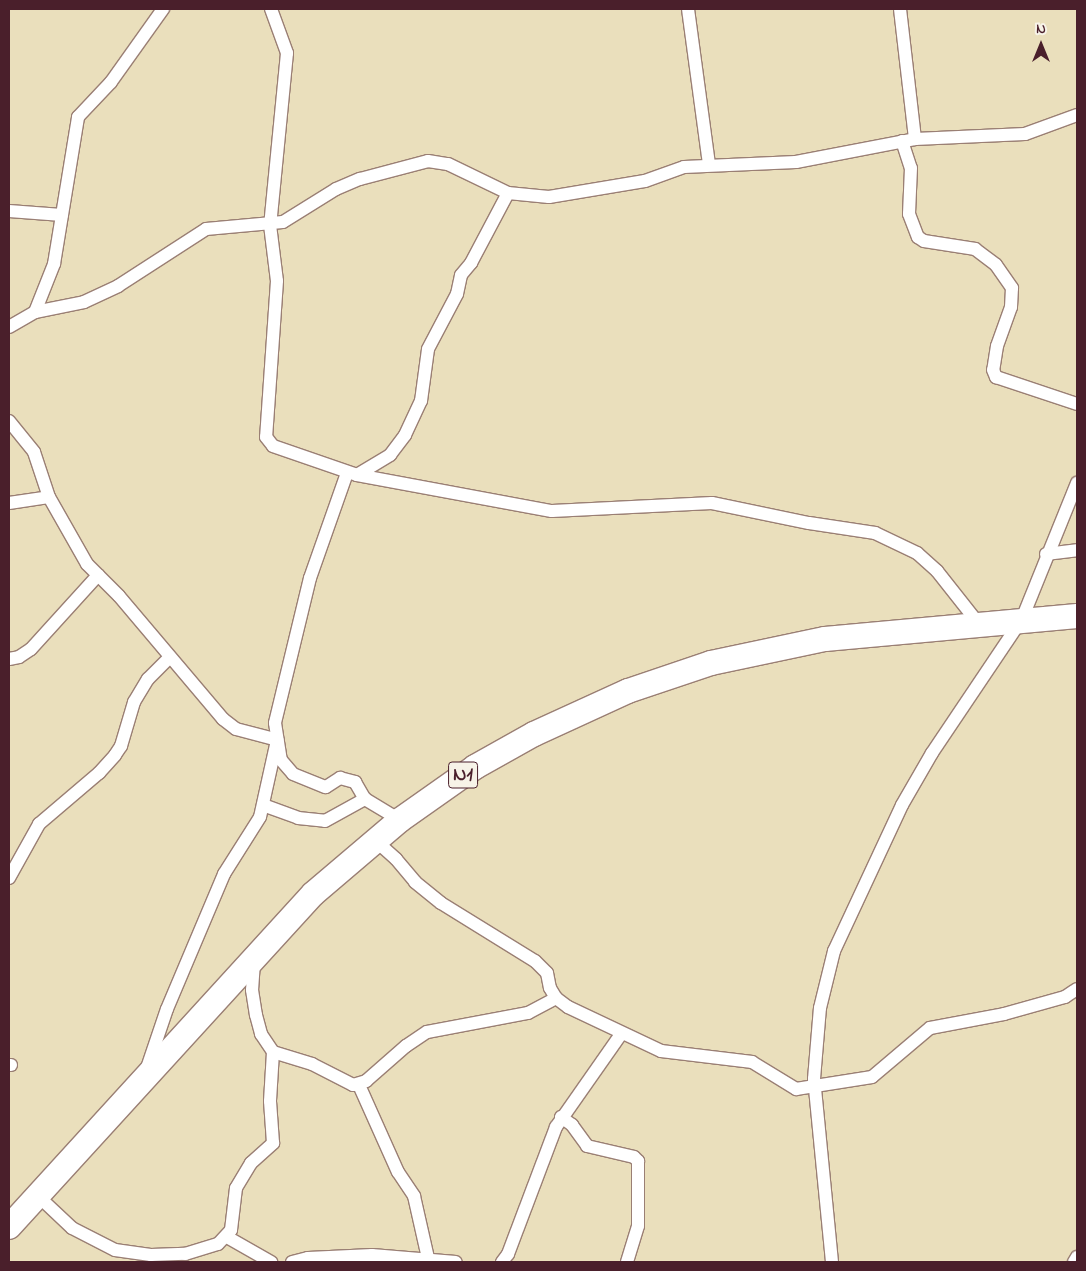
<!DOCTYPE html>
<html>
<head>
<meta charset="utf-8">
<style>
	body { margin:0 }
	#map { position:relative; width:1086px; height:1271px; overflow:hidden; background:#eadfbc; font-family:"Indie Flower",sans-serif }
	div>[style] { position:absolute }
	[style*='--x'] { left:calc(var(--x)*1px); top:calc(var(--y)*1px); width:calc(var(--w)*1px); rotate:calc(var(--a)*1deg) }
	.roads { filter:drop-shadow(1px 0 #9a7f74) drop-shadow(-1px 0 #9a7f74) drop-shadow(0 1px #9a7f74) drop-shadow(0 -1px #9a7f74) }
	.street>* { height:12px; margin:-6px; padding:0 6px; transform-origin:6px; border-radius:6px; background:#fff }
	.highway>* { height:24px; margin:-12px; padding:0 12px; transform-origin:12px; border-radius:12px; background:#fff }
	span { translate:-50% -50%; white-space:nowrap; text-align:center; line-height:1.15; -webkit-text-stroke:4px #f7f3e8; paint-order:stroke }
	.shield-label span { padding:1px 4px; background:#f7f3e8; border:1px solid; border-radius:4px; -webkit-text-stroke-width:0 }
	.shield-label { font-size:20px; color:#4a1f2b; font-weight:700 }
	.frame { position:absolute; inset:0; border:10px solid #4a1f2b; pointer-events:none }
	.north { position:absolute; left:1016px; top:20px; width:50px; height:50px; -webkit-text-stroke:4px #f7f3e8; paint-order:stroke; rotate:0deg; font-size:14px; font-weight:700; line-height:20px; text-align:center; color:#4a1f2b }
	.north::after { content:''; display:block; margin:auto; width:18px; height:22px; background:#4a1f2b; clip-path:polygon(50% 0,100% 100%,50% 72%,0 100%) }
</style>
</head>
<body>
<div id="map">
	<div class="roads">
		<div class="street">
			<div style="--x:271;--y:9;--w:47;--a:70"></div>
			<div style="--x:287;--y:53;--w:173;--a:95.6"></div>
			<div style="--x:270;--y:225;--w:56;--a:82.9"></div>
			<div style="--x:277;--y:281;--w:156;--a:94"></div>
			<div style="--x:266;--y:437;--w:11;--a:52"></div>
			<div style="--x:273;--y:446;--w:89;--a:19"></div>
			<div style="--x:357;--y:475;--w:198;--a:10.5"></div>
			<div style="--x:552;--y:511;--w:160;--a:-2.9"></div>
			<div style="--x:712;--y:503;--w:99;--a:11.7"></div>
			<div style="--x:809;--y:523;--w:67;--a:8.6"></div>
			<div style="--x:875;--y:533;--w:47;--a:25.5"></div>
			<div style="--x:917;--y:553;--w:27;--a:42"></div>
			<div style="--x:937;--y:571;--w:66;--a:51.7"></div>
			<div style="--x:688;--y:9;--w:157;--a:82.3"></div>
			<div style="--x:900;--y:9;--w:131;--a:83.4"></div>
			<div style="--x:902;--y:141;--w:28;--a:72"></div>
			<div style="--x:911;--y:168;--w:46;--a:92.5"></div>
			<div style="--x:909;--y:214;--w:25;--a:69"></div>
			<div style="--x:918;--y:237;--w:7;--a:34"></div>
			<div style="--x:924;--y:241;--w:52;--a:8.9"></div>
			<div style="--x:975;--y:249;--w:26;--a:37"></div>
			<div style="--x:996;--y:265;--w:28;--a:55"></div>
			<div style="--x:1012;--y:288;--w:19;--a:93"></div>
			<div style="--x:1011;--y:307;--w:41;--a:109.7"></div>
			<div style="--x:997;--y:346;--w:24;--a:99"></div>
			<div style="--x:993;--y:370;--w:8;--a:67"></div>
			<div style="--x:996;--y:377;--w:85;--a:18.4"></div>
			<div style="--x:9;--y:211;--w:53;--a:4.3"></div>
			<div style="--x:35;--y:312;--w:52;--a:-68.4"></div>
			<div style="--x:54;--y:264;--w:149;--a:-80.7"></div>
			<div style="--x:78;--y:117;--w:48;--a:-46.7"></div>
			<div style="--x:111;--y:82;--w:90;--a:-54.5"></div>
			<div style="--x:9;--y:327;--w:30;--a:-30"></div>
			<div style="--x:35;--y:312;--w:50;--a:-11.5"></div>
			<div style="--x:84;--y:302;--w:38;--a:-25"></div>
			<div style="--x:118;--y:286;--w:105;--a:-32.9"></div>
			<div style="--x:206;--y:229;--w:77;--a:-5.2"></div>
			<div style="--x:283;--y:222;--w:62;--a:-31.9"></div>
			<div style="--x:336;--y:189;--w:26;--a:-23"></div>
			<div style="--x:360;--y:179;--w:70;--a:-14.8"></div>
			<div style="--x:428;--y:161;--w:20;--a:9"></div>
			<div style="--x:448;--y:164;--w:67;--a:25.8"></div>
			<div style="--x:508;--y:193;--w:41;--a:5.6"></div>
			<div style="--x:549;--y:197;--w:97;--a:-9.5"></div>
			<div style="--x:645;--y:181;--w:41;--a:-19.7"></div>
			<div style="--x:684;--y:167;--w:112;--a:-2.6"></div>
			<div style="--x:796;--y:162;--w:121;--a:-10.9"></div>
			<div style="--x:915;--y:139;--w:110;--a:-2.6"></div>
			<div style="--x:1025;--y:134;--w:55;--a:-20.1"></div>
			<div style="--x:9;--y:421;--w:40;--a:51"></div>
			<div style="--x:34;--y:452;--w:47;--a:71.6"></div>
			<div style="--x:49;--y:497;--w:77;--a:60.4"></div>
			<div style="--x:87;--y:564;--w:45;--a:45"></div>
			<div style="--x:119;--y:596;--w:161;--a:49.8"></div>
			<div style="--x:223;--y:719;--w:16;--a:38"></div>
			<div style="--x:236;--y:729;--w:43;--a:14.7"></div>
			<div style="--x:347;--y:473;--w:111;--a:109.4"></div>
			<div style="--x:310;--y:578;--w:149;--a:103.6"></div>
			<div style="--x:275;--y:723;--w:37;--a:81"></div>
			<div style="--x:281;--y:760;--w:18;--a:49"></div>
			<div style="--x:293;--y:774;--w:35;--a:22"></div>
			<div style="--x:326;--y:787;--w:17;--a:-33"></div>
			<div style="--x:340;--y:778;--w:16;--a:15"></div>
			<div style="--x:355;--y:782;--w:20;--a:60"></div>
			<div style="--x:365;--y:799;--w:41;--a:31"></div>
			<div style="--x:357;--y:475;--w:39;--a:-31"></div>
			<div style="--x:390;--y:455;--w:25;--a:-53"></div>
			<div style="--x:405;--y:435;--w:38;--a:-65"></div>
			<div style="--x:421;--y:401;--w:52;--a:-82.3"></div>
			<div style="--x:428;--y:349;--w:62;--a:-62.2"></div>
			<div style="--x:457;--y:294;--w:19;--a:-78"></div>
			<div style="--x:461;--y:275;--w:16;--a:-50"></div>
			<div style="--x:471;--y:263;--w:79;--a:-62.1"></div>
			<div style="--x:9;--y:503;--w:40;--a:-8.5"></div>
			<div style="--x:1046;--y:554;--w:31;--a:-7"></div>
			<div style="--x:9;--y:659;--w:10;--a:-11"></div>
			<div style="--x:19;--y:657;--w:14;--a:-34"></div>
			<div style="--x:31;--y:649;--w:100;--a:-47.8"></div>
			<div style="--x:263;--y:805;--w:37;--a:20"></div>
			<div style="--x:298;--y:818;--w:27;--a:6"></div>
			<div style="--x:325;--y:821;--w:46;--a:-28.8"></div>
			<div style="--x:376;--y:841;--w:27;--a:42"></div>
			<div style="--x:396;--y:859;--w:30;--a:50"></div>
			<div style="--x:415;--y:882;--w:33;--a:39"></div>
			<div style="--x:441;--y:903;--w:110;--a:31.7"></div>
			<div style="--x:535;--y:961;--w:17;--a:45"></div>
			<div style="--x:547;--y:973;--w:15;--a:79"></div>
			<div style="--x:550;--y:988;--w:12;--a:59"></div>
			<div style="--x:556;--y:998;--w:15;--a:37"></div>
			<div style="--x:568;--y:1007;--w:103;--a:25.3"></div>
			<div style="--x:661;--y:1051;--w:92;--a:6.9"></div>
			<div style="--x:752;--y:1062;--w:52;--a:31.5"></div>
			<div style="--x:796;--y:1089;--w:77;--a:-9"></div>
			<div style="--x:872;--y:1077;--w:76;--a:-40.2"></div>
			<div style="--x:930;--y:1028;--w:75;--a:-10.7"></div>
			<div style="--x:1004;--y:1014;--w:63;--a:-15.6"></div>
			<div style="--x:1065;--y:997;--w:14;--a:-34"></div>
			<div style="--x:9;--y:878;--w:62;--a:-60.9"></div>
			<div style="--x:39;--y:824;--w:79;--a:-40.4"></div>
			<div style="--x:99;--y:773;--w:24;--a:-48"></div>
			<div style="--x:115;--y:755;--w:11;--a:-56"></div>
			<div style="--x:121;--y:746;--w:46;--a:-73.5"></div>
			<div style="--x:134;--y:702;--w:27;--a:-59"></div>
			<div style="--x:148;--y:679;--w:30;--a:-45"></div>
			<div style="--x:254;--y:962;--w:28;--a:94"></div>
			<div style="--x:252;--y:990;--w:25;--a:81"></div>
			<div style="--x:256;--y:1015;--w:20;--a:75"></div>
			<div style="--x:261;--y:1034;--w:22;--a:56"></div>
			<div style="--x:273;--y:1052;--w:41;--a:17.1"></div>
			<div style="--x:312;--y:1064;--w:46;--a:27.1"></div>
			<div style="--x:353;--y:1085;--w:14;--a:-17"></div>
			<div style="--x:366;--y:1081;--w:53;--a:-41.2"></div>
			<div style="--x:406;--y:1046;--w:25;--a:-34"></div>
			<div style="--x:427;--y:1032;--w:103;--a:-10.7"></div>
			<div style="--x:528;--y:1013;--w:32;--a:-28"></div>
			<div style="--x:9;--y:1065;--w:2;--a:0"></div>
			<div style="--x:147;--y:1068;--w:62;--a:-71.3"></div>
			<div style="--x:167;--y:1009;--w:147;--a:-67.1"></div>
			<div style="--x:224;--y:874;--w:67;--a:-57.7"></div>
			<div style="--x:260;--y:817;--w:74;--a:-77.5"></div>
			<div style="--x:359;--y:1085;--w:95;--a:65.9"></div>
			<div style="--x:398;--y:1172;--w:29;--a:56"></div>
			<div style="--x:414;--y:1196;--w:64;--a:77.3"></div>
			<div style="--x:561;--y:1117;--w:14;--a:36"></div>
			<div style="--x:572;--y:1125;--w:26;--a:54"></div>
			<div style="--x:587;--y:1146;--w:48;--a:13.2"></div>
			<div style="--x:634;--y:1157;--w:6;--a:45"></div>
			<div style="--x:638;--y:1161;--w:65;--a:90"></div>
			<div style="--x:638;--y:1226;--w:38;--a:107"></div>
			<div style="--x:37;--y:1195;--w:48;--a:43.3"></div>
			<div style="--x:72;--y:1228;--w:48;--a:27.1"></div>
			<div style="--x:115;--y:1250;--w:36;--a:8"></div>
			<div style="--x:151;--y:1255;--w:34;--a:-2"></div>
			<div style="--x:185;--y:1254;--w:34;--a:-17"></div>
			<div style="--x:218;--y:1244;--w:19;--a:-47"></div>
			<div style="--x:231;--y:1230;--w:42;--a:-83.2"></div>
			<div style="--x:236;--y:1188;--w:29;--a:-59"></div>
			<div style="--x:251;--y:1163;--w:30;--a:-42"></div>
			<div style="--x:273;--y:1143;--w:42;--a:-94.1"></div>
			<div style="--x:270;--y:1101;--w:49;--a:-86.5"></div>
			<div style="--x:227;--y:1237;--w:51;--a:29.6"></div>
			<div style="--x:292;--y:1262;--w:16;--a:-14"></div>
			<div style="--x:308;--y:1258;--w:64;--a:-2.7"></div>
			<div style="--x:372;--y:1255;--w:84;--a:4.8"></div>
			<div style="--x:502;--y:1262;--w:10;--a:-53"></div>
			<div style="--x:508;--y:1254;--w:136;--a:-69.3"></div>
			<div style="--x:556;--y:1127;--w:113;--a:-55"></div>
			<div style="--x:832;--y:1262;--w:184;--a:-95.6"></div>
			<div style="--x:814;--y:1079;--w:71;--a:-85.2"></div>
			<div style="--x:820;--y:1008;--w:59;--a:-76.2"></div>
			<div style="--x:834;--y:951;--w:161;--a:-65"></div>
			<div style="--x:902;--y:805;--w:60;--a:-60"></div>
			<div style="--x:932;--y:753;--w:161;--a:-56.1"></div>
			<div style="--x:1022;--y:619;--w:147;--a:-68"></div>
			<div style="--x:1074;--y:1262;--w:6;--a:-59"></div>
		</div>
		<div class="highway">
			<div style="--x:9;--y:1227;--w:451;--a:-47.6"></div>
			<div style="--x:313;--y:894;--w:114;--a:-40.4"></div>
			<div style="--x:400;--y:820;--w:92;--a:-35.2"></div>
			<div style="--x:475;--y:767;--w:68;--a:-29.2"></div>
			<div style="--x:534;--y:734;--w:103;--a:-24.6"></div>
			<div style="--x:628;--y:691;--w:88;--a:-18.6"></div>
			<div style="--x:711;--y:663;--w:116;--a:-11.9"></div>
			<div style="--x:825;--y:639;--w:253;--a:-5.2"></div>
		</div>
	</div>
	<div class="shield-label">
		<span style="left:463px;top:775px">N1</span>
	</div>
	<div class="frame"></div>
	<div class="north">N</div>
</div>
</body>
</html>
